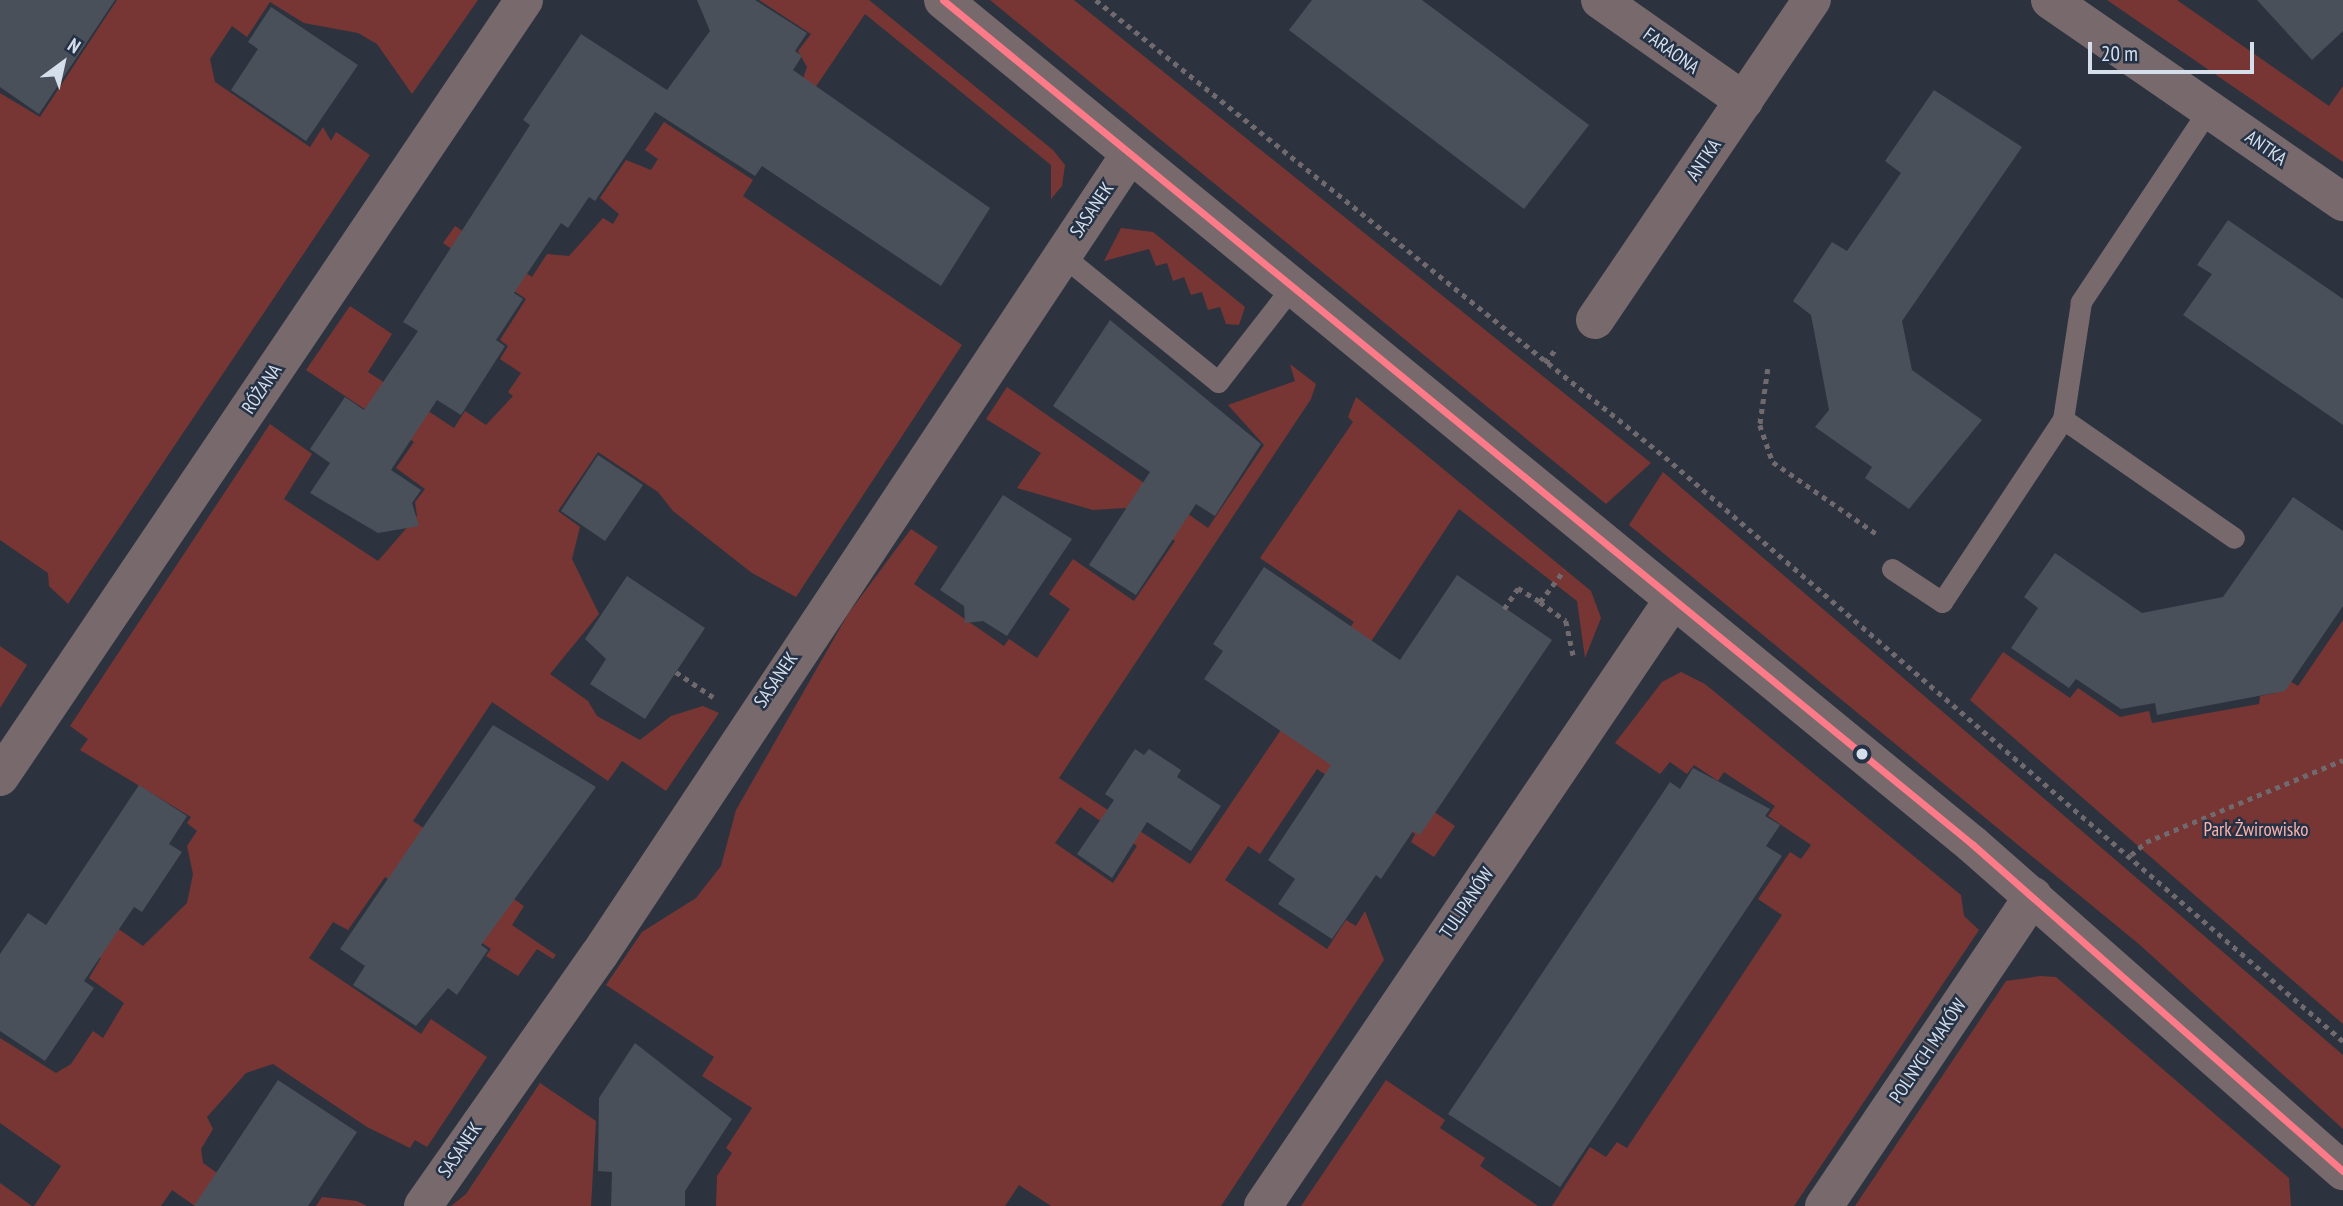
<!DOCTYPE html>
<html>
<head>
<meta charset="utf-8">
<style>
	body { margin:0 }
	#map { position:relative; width:2343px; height:1206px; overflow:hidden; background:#2d333e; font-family:"PT Sans Narrow",sans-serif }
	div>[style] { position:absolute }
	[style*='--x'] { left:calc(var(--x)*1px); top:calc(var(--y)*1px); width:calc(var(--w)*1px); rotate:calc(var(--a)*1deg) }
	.green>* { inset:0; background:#773634 }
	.building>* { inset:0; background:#4a505a }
	.path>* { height:4.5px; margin-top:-2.25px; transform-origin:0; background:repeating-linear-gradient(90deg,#706a6e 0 5px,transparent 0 10px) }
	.service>* { height:21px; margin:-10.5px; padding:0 10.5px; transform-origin:10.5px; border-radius:10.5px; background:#786a6c }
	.minor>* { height:38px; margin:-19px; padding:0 19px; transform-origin:19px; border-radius:19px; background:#786a6c }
	.tertiary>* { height:38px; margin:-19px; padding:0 19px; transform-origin:19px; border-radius:19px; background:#786a6c }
	.bus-1>* { height:7px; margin:-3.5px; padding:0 3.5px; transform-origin:3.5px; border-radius:3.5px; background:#fd7a89 }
	.dots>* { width:19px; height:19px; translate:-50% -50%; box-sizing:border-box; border:4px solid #253246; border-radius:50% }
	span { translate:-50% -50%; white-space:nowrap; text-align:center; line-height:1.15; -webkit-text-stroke:5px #253246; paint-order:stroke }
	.street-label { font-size:19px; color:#d5deeb }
	.park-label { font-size:19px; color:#fdb2ab }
	.north { position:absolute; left:28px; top:28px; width:70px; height:70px; -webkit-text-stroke:5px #253246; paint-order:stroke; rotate:33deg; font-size:19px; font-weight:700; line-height:28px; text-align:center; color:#d5deeb }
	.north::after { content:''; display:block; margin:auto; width:24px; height:32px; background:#d5deeb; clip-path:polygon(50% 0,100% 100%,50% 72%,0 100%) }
	.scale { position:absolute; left:2088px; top:42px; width:166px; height:32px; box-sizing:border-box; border:4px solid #d5deeb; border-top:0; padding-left:9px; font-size:21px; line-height:24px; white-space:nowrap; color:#d5deeb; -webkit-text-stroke:5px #253246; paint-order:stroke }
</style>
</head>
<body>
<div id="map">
	<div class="green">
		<div style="clip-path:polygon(117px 0,478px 0,412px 94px,377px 44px,358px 33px,304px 23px,270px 2px,247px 37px,232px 26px,210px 59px,215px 82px,310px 147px,323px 127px,331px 141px,336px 132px,370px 155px,68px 604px,49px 586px,48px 573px,0 540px,0 93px,40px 117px)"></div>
		<div style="clip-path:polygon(759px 0,869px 0,1053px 150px,1065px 165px,1062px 186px,1051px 199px,1051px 165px,865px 14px,785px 132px,807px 67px,798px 51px,811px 34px)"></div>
		<div style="clip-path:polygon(990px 0,1074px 0,1651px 463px,1606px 504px)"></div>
		<div style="clip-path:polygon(2107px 0,2177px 0,2329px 106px,2343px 86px,2343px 162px)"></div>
		<div style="clip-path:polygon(664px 122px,753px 180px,743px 196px,962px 345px,796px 597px,752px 573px,673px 511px,658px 492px,598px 452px,558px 511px,580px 527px,572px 559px,599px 614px,550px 674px,588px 701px,597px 716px,640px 740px,671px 716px,703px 706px,719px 713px,666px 791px,622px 761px,608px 781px,492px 702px,413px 821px,481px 866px,476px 874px,524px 906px,512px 925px,556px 955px,553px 959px,537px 949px,518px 976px,486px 956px,491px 949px,385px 877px,348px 930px,333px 922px,309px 958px,421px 1034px,431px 1019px,487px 1057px,427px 1147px,415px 1140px,410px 1148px,367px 1127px,273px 1064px,246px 1073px,207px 1117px,213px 1129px,201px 1149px,203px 1163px,247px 1194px,195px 1206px,172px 1190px,161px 1206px,34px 1206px,61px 1166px,0 1123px,0 1038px,56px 1073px,71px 1064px,93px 1031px,103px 1038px,124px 1003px,89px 978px,101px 958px,49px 925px,69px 895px,143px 946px,187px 903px,193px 874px,187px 846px,197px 831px,187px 823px,191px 817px,80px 750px,88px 739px,70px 726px,270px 424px,312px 454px,284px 499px,378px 561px,417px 516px,415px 502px,425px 489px,396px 468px,414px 442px,306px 370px,350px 306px,392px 334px,368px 372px,454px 428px,465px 411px,486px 425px,513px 396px,508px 392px,521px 373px,500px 359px,508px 346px,500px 340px,526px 299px,443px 243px,455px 226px,532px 277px,547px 254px,569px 256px,603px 218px,613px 224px,619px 214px,600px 198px,626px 160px,651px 170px,658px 159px,645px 150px)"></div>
		<div style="clip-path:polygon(1121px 228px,1153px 232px,1245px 307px,1239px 325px,1226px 324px,1220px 307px,1208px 310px,1202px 292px,1191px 295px,1184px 277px,1173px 281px,1167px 263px,1156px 266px,1149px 249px,1104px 261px)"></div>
		<div style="clip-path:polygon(evenodd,1290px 364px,1316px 384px,1311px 399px,1059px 778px,1190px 864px,1354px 622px,1260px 558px,1353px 422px,1348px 417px,1356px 397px,1591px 591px,1601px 618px,1585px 658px,1577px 601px,1459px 509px,1313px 729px,1455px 826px,1434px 857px,1411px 842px,1415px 834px,1317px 769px,1260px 854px,1248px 846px,1225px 880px,1327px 949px,1346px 920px,1356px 926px,1365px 911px,1384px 960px,1221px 1206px,1051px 1206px,1019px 1185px,1005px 1206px,716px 1206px,717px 1176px,732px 1153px,726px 1148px,752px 1108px,702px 1076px,714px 1057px,606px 985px,642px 932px,696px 898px,721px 866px,736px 810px,848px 614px,911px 529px,938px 547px,914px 584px,1004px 646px,1009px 639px,1037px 658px,1070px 609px,1049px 594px,1073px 559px,1134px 601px,1175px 541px,1125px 508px,1093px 510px,1017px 488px,1041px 453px,986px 419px,1007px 387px,1208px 528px,1264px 445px,1228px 405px,1295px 381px,1290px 364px,1080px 807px,1137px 846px,1113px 883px,1055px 843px,1080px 807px)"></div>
		<div style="clip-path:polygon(1663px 472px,2343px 1055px,2343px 1129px,2140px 945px,1629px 525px)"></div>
		<div style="clip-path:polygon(2343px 620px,2343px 1024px,1970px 700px,2003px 652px,2070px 698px,2078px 688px,2120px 717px,2149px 711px,2152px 723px,2259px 704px,2260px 696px,2275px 693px,2285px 678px,2298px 686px)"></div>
		<div style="clip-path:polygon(0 646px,27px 665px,0 708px)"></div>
		<div style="clip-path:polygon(1681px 672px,1705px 684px,1961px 895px,1964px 916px,1979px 930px,1794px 1206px,1552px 1206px,1590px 1147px,1606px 1157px,1617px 1142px,1627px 1148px,1782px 915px,1758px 899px,1790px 852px,1801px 859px,1811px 845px,1768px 816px,1775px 806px,1724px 772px,1718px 781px,1694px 765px,1687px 774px,1670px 762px,1660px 774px,1615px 743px,1662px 682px)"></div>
		<div style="clip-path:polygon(2040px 976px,2056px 977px,2289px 1178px,2291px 1206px,1855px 1206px,2006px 981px)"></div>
		<div style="clip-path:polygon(1386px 1080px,1445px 1120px,1440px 1128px,1485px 1158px,1480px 1166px,1538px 1206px,1301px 1206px)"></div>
		<div style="clip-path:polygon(540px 1083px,596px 1121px,591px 1206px,451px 1206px,466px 1194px)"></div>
		<div style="clip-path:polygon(0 1183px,32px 1206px,0 1206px)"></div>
		<div style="clip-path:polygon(322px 1197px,357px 1201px,367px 1206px,316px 1206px)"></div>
	</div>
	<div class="building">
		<div style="clip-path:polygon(0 0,115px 0,39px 114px,0 87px)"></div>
		<div style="clip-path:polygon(697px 0,755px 0,807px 33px,795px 51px,802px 56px,793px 70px,990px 208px,941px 286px,762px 166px,755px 176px,655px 112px,595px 201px,589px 197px,568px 228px,561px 223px,514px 293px,523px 299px,496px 340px,505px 346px,461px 415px,437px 400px,391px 470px,421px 490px,412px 503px,419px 526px,378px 533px,310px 493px,330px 463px,310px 449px,345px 397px,364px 410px,418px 331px,403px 322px,530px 125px,523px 120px,581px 34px,667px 90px,710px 31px)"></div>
		<div style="clip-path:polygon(1312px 0,1422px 0,1589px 125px,1524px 209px,1289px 30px)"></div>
		<div style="clip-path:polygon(2257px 0,2343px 0,2343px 31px,2312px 60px)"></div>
		<div style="clip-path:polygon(271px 7px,358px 65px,306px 141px,231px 90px,258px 49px,248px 42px)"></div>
		<div style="clip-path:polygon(1934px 90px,2022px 147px,1902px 321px,1912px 370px,1982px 420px,1909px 509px,1865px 478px,1872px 467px,1815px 427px,1829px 410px,1811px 315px,1793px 301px,1832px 242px,1847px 251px,1901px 173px,1885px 161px)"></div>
		<div style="clip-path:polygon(2228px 220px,2343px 299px,2343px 425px,2183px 315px,2212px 274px,2197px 265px)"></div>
		<div style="clip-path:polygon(1110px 320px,1261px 444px,1215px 516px,1196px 504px,1136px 595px,1089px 565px,1150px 472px,1053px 406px)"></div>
		<div style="clip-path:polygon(598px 455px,643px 485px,605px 541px,561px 511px)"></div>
		<div style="clip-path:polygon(1003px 495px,1072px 539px,1007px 636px,983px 621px,965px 623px,964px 606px,940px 590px)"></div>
		<div style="clip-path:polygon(2293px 497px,2343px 531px,2343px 606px,2285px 691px,2157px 715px,2155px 703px,2121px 709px,2076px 679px,2069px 688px,2011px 648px,2038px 608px,2024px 597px,2055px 553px,2142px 613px,2223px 597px)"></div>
		<div style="clip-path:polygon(1264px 567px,1400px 660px,1457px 575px,1552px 640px,1420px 835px,1413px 831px,1381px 879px,1376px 875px,1332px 939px,1278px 904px,1295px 879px,1268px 860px,1331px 765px,1204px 679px,1223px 651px,1213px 644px)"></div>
		<div style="clip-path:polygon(627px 576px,705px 628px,645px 719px,590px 684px,606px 659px,585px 639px)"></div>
		<div style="clip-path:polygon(493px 725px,596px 787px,481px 945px,488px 950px,457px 995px,448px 988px,416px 1026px,353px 985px,365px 966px,340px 949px)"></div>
		<div style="clip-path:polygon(1135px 749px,1144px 755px,1149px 749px,1181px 770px,1177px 777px,1221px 806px,1191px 851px,1147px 822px,1112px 878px,1077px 854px,1114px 800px,1105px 794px)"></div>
		<div style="clip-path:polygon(1693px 768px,1770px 809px,1765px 816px,1780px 825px,1766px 846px,1782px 856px,1560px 1187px,1448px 1114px,1670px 782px,1680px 789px)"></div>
		<div style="clip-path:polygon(139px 785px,187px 816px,169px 844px,182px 852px,142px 912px,134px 907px,84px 981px,94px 988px,45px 1061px,0 1031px,0 954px,28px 913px,46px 925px)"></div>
		<div style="clip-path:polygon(635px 1043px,732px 1119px,685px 1191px,685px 1206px,611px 1206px,612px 1172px,598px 1171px,599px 1098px)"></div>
		<div style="clip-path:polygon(278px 1080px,357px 1132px,308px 1206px,194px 1206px)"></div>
	</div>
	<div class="path">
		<div style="--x:1096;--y:0;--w:730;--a:38.77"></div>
		<div style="--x:1665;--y:457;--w:895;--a:40.74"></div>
		<div style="--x:1545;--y:363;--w:20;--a:-53"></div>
		<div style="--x:1768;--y:369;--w:57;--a:98.1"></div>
		<div style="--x:1760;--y:425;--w:39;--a:71"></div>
		<div style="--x:1773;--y:462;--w:128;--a:34.8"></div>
		<div style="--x:1540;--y:602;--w:40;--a:-53"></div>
		<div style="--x:1504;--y:609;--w:25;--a:-56"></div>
		<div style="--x:1518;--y:588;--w:26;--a:32"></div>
		<div style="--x:1540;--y:602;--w:32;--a:36"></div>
		<div style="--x:1566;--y:621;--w:38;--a:78"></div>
		<div style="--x:676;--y:672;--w:45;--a:34"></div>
		<div style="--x:2131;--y:855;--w:20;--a:-41"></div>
		<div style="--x:2146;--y:842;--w:213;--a:-22.6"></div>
	</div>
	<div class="service">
		<div style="--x:2209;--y:109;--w:232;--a:123.6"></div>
		<div style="--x:2081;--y:302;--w:118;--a:98.7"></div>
		<div style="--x:2063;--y:419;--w:208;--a:34.8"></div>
		<div style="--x:1062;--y:255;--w:201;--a:39.1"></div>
		<div style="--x:1218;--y:382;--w:120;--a:-52.1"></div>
		<div style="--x:1892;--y:569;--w:60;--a:33.4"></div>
		<div style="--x:1942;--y:602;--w:219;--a:-56.5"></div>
	</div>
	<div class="minor">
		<div style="--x:1600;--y:0;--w:176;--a:35"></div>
		<div style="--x:2050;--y:0;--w:356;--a:34.6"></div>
		<div style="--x:1595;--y:320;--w:387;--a:-55.9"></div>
		<div style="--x:0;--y:777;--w:937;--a:-56"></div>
		<div style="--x:423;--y:1206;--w:307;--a:-55"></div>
		<div style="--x:599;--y:955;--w:961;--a:-56.46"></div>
		<div style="--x:1263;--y:1206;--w:732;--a:-55.92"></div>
		<div style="--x:1824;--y:1206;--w:374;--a:-56"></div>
	</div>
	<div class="tertiary">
		<div style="--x:943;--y:0;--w:1331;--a:39.36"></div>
		<div style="--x:1972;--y:844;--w:495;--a:41.4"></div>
	</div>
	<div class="bus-1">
		<div style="--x:943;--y:0;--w:1331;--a:39.36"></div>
		<div style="--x:1972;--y:844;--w:495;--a:41.4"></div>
	</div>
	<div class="dots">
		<div style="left:1862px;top:754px;background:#d5deeb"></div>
	</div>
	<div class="street-label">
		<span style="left:1671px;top:51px;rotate:36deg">FARAONA</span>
		<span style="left:2266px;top:148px;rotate:35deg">ANTKA</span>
		<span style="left:1704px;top:160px;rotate:-56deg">ANTKA</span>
		<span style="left:1092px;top:210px;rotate:-56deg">SASANEK</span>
		<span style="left:262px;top:389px;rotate:-56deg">RÓŻANA</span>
		<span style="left:776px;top:680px;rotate:-56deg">SASANEK</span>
		<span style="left:1467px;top:903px;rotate:-56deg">TULIPANÓW</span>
		<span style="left:1928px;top:1051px;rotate:-56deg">POLNYCH MAKÓW</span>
		<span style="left:460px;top:1150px;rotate:-56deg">SASANEK</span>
	</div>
	<div class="park-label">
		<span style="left:2256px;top:830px">Park Żwirowisko</span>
	</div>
	<div class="north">N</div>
	<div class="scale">20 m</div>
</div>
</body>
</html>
